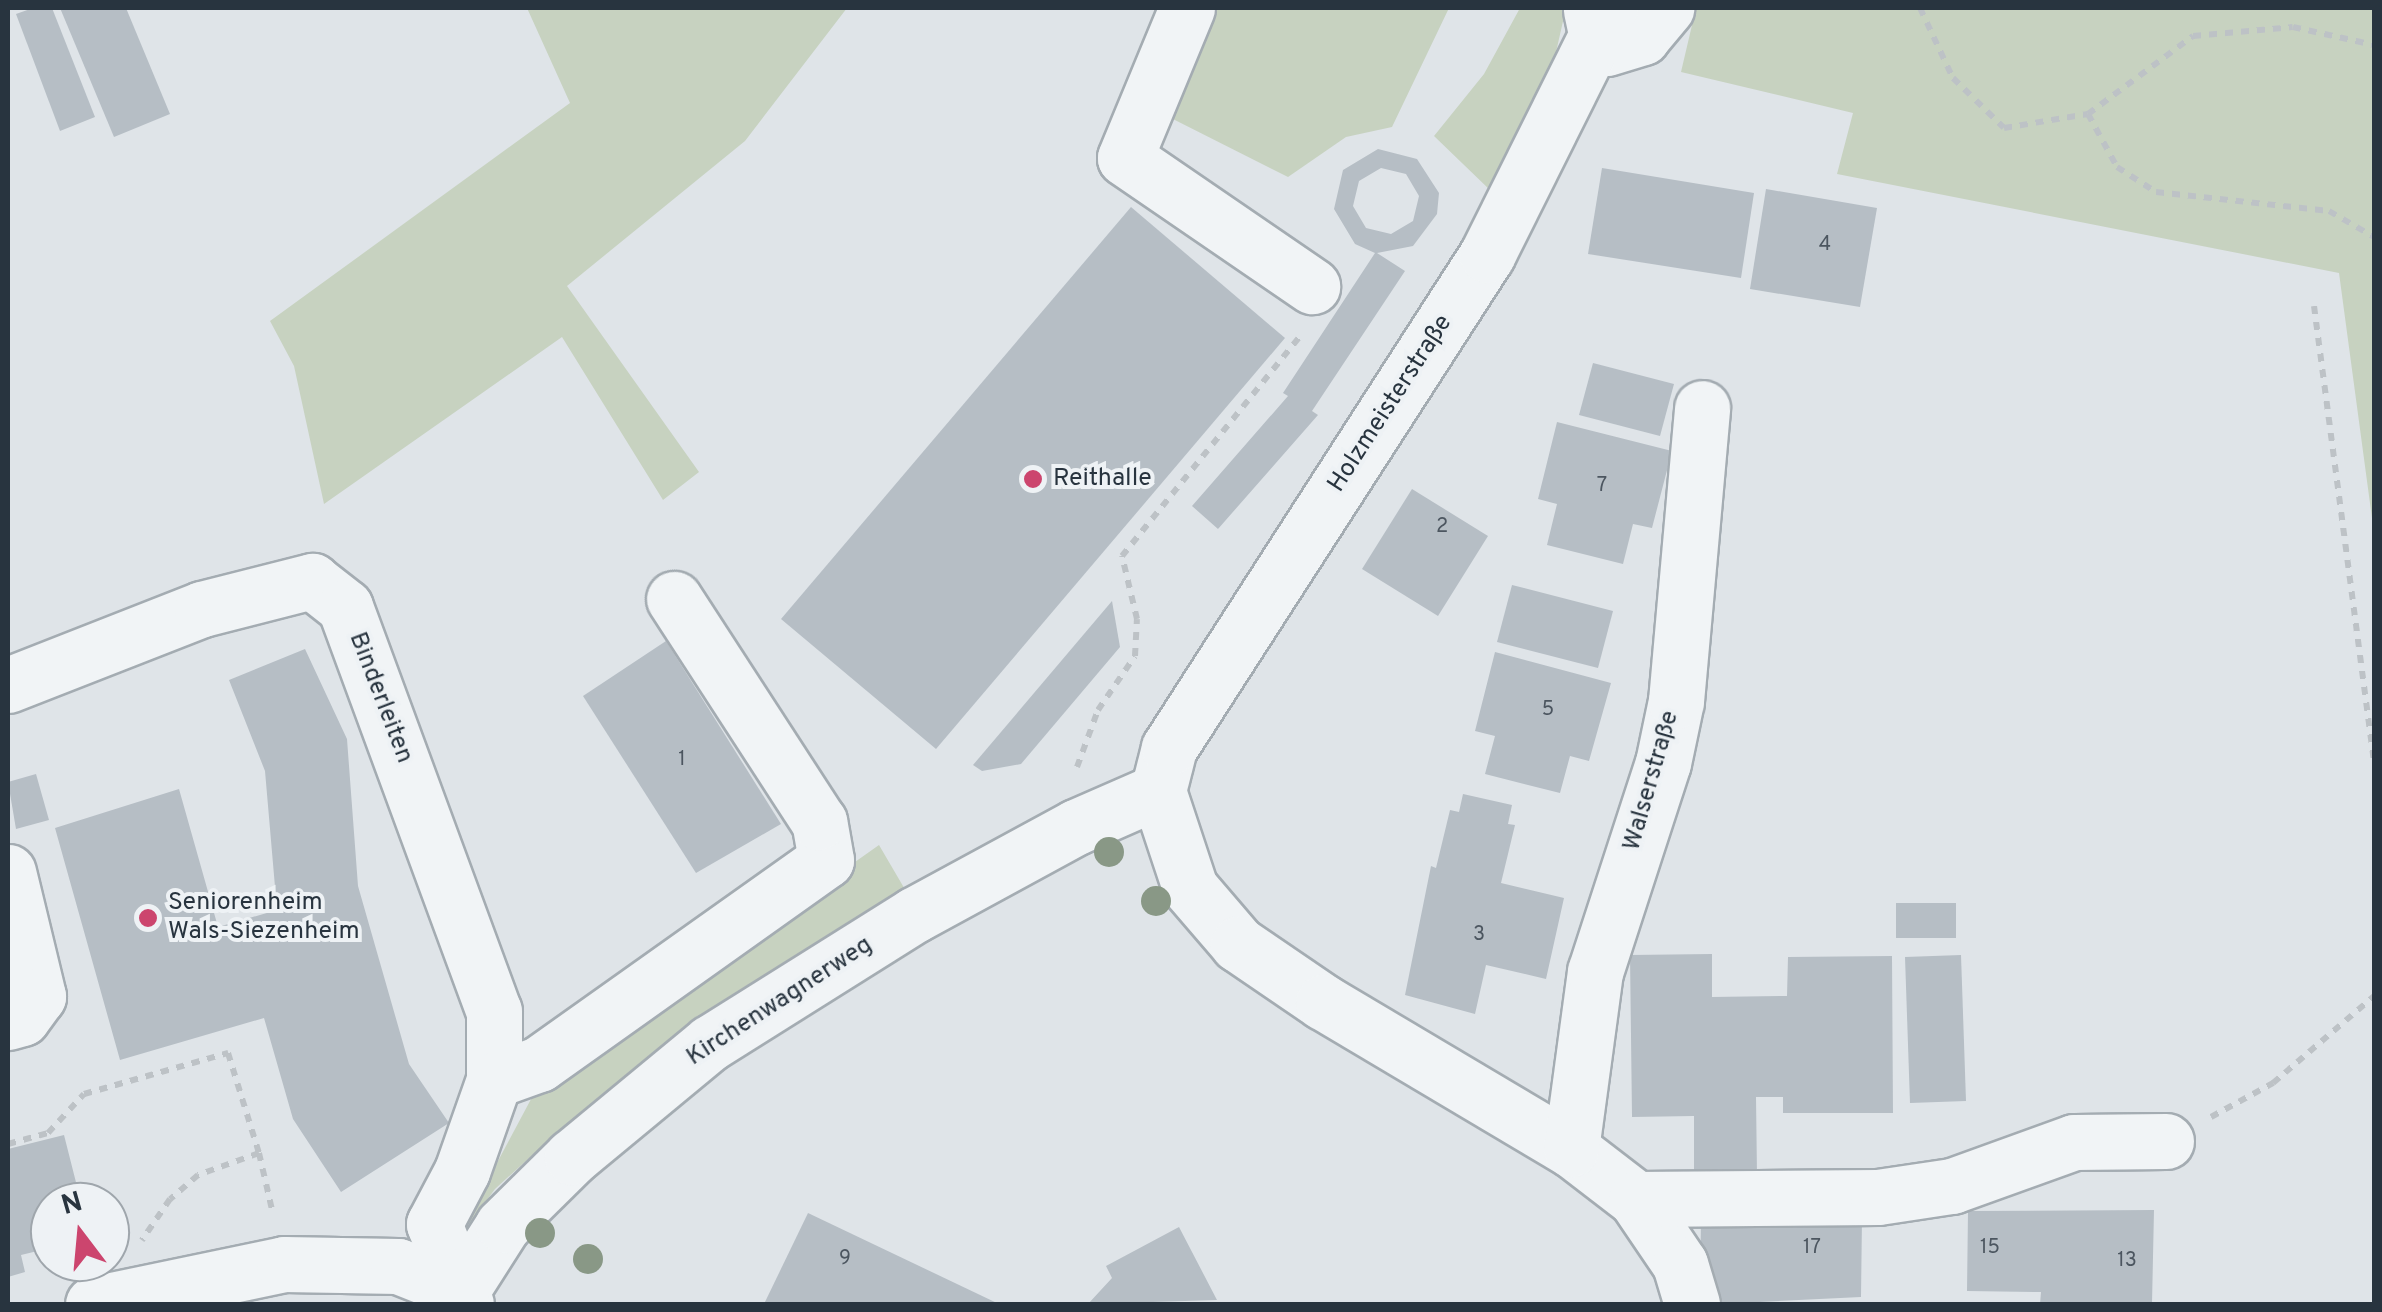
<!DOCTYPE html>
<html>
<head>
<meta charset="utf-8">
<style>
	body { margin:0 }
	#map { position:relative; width:2382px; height:1312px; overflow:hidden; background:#dfe4e8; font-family:Overpass,sans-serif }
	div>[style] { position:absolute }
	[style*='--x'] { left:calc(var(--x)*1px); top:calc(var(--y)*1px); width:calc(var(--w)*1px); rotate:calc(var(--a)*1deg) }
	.green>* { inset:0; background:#c7d2c0 }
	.building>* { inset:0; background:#b6bec5 }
	.path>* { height:6px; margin-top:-3px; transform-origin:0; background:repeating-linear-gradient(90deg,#bdc2c6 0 8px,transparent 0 16px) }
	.roads { filter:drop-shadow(2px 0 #a4acb2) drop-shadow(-2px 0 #a4acb2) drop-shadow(0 2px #a4acb2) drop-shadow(0 -2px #a4acb2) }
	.minor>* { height:55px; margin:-27.5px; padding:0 27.5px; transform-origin:27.5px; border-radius:27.5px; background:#f1f4f6 }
	.trees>* { width:30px; height:30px; margin:-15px; border-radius:50%; background:#899886 }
	.dots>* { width:28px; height:28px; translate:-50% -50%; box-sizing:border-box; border:5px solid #eef2f5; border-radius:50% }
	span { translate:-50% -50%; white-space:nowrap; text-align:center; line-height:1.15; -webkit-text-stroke:8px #eef2f5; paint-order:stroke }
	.number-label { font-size:20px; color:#4c5660 }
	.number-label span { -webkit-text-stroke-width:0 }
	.street-label { font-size:25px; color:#28343f }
	.poi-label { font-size:25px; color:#28343f }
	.left { translate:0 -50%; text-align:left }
	.frame { position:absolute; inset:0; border:10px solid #28343f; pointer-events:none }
	.north { position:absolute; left:30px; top:1182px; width:100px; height:100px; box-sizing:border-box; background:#eef2f5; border:2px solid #9fa6ac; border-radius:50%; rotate:344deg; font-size:28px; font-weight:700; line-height:40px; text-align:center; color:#28343f }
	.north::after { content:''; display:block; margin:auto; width:35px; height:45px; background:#cc456e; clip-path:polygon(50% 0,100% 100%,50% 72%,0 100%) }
</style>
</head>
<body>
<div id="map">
	<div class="green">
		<div style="clip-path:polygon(527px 8px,847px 8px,745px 141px,567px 286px,699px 472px,663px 500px,562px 337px,324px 504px,294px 366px,270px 321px,570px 103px)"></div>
		<div style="clip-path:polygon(1208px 8px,1449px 8px,1392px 127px,1346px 137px,1288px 177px,1161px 113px)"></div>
		<div style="clip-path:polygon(1520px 8px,1566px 8px,1554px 61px,1491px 191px,1434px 136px,1484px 74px)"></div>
		<div style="clip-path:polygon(1696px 8px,2374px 8px,2374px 533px,2339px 273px,1837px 174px,1853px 113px,1681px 72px)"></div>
		<div style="clip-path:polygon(879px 845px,910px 898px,562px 1128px,495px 1189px,452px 1247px,538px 1086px)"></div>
	</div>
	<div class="building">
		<div style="clip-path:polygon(33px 8px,52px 8px,95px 117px,60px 131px,16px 14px)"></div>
		<div style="clip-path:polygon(60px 8px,126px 8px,170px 114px,114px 137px)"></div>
		<div style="clip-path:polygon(evenodd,1378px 149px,1417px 159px,1439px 193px,1437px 214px,1413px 246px,1377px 253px,1405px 271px,1312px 411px,1318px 415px,1218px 529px,1192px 506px,1288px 396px,1283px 393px,1375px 253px,1355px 244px,1334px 209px,1343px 170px,1378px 149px,1381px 168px,1406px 174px,1419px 196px,1413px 221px,1391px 234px,1366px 228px,1353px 206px,1359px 181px,1381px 168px)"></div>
		<div style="clip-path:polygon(1602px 168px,1754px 193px,1741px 278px,1588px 254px)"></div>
		<div style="clip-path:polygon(1766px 189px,1877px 208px,1860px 307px,1750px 289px)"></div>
		<div style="clip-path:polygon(1131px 207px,1285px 338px,936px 749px,781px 619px)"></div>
		<div style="clip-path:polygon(1593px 363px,1674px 384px,1660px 436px,1579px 415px)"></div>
		<div style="clip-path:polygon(1557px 422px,1672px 451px,1652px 528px,1633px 524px,1623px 564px,1547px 545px,1557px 504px,1538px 499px)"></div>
		<div style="clip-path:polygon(1412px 489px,1488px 536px,1438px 616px,1362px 569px)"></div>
		<div style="clip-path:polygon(1512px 585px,1613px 611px,1598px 668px,1497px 642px)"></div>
		<div style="clip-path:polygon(1112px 601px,1120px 647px,1021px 764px,982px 771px,973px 765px)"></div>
		<div style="clip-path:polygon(666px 641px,781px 824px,696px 873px,583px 696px)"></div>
		<div style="clip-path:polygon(305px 649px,347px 739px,358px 886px,409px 1064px,449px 1123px,341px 1192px,293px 1119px,264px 1018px,120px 1060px,55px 828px,179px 789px,218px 927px,277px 910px,265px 771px,229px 680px)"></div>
		<div style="clip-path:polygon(1495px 652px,1611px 683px,1589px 761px,1570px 756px,1560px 793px,1485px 774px,1495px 736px,1475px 731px)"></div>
		<div style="clip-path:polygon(36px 774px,49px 820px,16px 829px,8px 782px)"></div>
		<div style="clip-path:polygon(1463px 794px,1512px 805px,1508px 824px,1515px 825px,1501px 883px,1564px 898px,1546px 979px,1486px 965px,1475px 1014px,1405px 995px,1431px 866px,1436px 868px,1450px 810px,1459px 812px)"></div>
		<div style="clip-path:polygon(1896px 903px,1956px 903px,1956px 938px,1896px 938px)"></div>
		<div style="clip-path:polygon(1712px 954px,1712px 997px,1787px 996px,1788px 957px,1892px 956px,1893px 1113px,1783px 1113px,1783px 1097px,1756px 1097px,1757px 1175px,1694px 1176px,1694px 1116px,1632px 1117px,1630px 955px)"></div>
		<div style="clip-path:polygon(1961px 955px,1966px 1101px,1910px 1103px,1905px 957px)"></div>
		<div style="clip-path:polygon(64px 1135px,81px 1202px,50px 1202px,50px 1248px,21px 1255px,25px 1272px,8px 1277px,8px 1149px)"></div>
		<div style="clip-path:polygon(2154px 1210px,2152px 1304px,2040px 1304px,2041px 1292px,1967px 1291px,1968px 1211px)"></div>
		<div style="clip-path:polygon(808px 1213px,999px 1304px,764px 1304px)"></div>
		<div style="clip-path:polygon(1701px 1217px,1862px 1218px,1861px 1297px,1720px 1304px,1720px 1296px,1700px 1296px)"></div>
		<div style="clip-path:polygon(1179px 1227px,1217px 1300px,1088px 1304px,1112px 1278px,1106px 1266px)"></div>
	</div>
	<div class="path">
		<div style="--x:1920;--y:8;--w:77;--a:64.8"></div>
		<div style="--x:1953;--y:78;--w:71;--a:44.4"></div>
		<div style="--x:2004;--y:128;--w:85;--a:-9.5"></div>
		<div style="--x:2088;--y:114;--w:131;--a:-36.6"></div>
		<div style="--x:2193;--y:36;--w:100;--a:-5.1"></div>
		<div style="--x:2293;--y:27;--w:83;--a:12.5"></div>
		<div style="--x:2088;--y:114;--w:60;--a:61.3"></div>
		<div style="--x:2117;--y:167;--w:46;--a:32.7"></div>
		<div style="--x:2156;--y:192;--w:174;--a:6.3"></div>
		<div style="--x:2329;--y:211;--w:52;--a:30"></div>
		<div style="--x:2314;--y:306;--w:458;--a:82.5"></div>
		<div style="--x:1077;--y:767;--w:61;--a:-69.8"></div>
		<div style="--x:1098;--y:710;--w:65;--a:-55.6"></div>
		<div style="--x:1135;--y:656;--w:37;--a:-87"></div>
		<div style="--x:1137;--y:619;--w:65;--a:-103.4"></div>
		<div style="--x:1122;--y:556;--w:283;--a:-51"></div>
		<div style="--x:2211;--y:1117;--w:71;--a:-28.7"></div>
		<div style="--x:2273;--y:1083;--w:133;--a:-40.7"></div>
		<div style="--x:8;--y:1144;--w:41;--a:-15.4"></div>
		<div style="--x:48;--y:1133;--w:53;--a:-47.3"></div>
		<div style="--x:84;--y:1094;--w:150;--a:-15.9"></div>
		<div style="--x:228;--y:1053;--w:105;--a:72.8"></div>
		<div style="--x:259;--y:1153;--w:65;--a:160.2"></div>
		<div style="--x:198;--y:1175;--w:37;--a:139"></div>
		<div style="--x:170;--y:1199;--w:50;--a:124.3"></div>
		<div style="--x:259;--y:1153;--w:63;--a:77.1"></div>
	</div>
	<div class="roads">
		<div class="minor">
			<div style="--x:1187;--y:8;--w:162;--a:112.5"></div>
			<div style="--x:1125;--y:158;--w:227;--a:34.4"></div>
			<div style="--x:1591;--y:10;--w:30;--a:78"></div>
			<div style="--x:1597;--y:39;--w:13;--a:42"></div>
			<div style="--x:1607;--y:48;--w:37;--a:-17"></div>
			<div style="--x:1642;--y:37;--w:38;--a:-50"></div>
			<div style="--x:8;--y:685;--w:208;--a:-21.4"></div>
			<div style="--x:202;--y:609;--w:114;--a:-14.3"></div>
			<div style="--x:312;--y:581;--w:42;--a:38.2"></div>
			<div style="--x:345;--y:607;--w:431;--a:69.8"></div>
			<div style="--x:494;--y:1011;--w:69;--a:90"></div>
			<div style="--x:494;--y:1080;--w:96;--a:109.4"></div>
			<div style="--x:462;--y:1171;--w:60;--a:117.8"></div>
			<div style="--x:434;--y:1224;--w:86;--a:68.2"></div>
			<div style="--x:1158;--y:791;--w:44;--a:-75.7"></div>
			<div style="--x:1169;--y:748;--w:587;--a:-57.18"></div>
			<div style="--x:1487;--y:255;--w:276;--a:-63.5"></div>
			<div style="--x:1158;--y:791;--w:102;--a:71.7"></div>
			<div style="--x:1190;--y:888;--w:74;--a:49.4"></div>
			<div style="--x:1238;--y:944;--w:103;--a:34.3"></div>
			<div style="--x:1323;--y:1002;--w:288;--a:30.7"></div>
			<div style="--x:1571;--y:1149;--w:82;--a:37.6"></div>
			<div style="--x:1636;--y:1199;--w:78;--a:55.9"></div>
			<div style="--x:1680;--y:1264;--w:42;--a:73.3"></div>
			<div style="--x:8;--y:872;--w:128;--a:76.4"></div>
			<div style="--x:38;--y:996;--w:27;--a:126"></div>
			<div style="--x:22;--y:1018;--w:15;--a:164"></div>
			<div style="--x:494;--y:1080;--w:48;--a:-19.6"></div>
			<div style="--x:539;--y:1064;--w:352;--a:-35.4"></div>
			<div style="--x:826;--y:860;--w:39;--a:-100"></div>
			<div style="--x:819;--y:822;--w:266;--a:-123"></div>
			<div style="--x:1571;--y:1149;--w:179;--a:-82.3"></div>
			<div style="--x:1595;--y:972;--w:220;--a:-72"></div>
			<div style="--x:1663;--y:763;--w:63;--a:-78.2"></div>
			<div style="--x:1676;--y:701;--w:294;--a:-84.9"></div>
			<div style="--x:1636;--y:1199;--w:242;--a:-0.5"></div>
			<div style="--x:1878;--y:1197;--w:75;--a:-8.5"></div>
			<div style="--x:1952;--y:1186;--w:130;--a:-19.8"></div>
			<div style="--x:2074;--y:1142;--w:92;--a:-0.6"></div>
			<div style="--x:461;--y:1291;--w:78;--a:-57.5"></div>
			<div style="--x:503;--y:1225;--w:97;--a:-44.6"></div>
			<div style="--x:572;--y:1157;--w:179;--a:-39.6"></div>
			<div style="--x:710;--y:1043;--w:241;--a:-32.1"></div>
			<div style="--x:914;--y:915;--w:184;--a:-28.5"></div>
			<div style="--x:1076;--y:827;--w:90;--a:-23.7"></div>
			<div style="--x:93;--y:1304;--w:195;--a:-11.8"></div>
			<div style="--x:284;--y:1264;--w:114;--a:1"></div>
			<div style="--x:398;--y:1266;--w:68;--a:21.6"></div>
		</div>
	</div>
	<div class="trees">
		<div style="left:1109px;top:852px"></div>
		<div style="left:1156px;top:901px"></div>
		<div style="left:540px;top:1233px"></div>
		<div style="left:588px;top:1259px"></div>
	</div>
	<div class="dots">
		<div style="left:1033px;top:479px;background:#cc456e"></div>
		<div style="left:148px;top:918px;background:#cc456e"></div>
	</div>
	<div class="number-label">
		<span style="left:1825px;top:245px">4</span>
		<span style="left:1602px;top:486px">7</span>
		<span style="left:1442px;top:527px">2</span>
		<span style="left:1548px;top:710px">5</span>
		<span style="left:682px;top:760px">1</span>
		<span style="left:1479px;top:935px">3</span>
		<span style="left:1812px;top:1248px">17</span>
		<span style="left:1990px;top:1248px">15</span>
		<span style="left:845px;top:1259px">9</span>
		<span style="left:2127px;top:1261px">13</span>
	</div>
	<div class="street-label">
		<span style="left:1391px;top:404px;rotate:-57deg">Holzmeisterstraße</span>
		<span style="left:380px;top:698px;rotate:69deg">Binderleiten</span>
		<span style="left:1652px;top:781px;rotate:-74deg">Walserstraße</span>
		<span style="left:780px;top:1002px;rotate:-33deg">Kirchenwagnerweg</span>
	</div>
	<div class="poi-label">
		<span class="left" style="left:1053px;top:479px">Reithalle</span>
		<span class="left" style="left:168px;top:918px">Seniorenheim<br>Wals-Siezenheim</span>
	</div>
	<div class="frame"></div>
	<div class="north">N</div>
</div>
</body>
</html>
